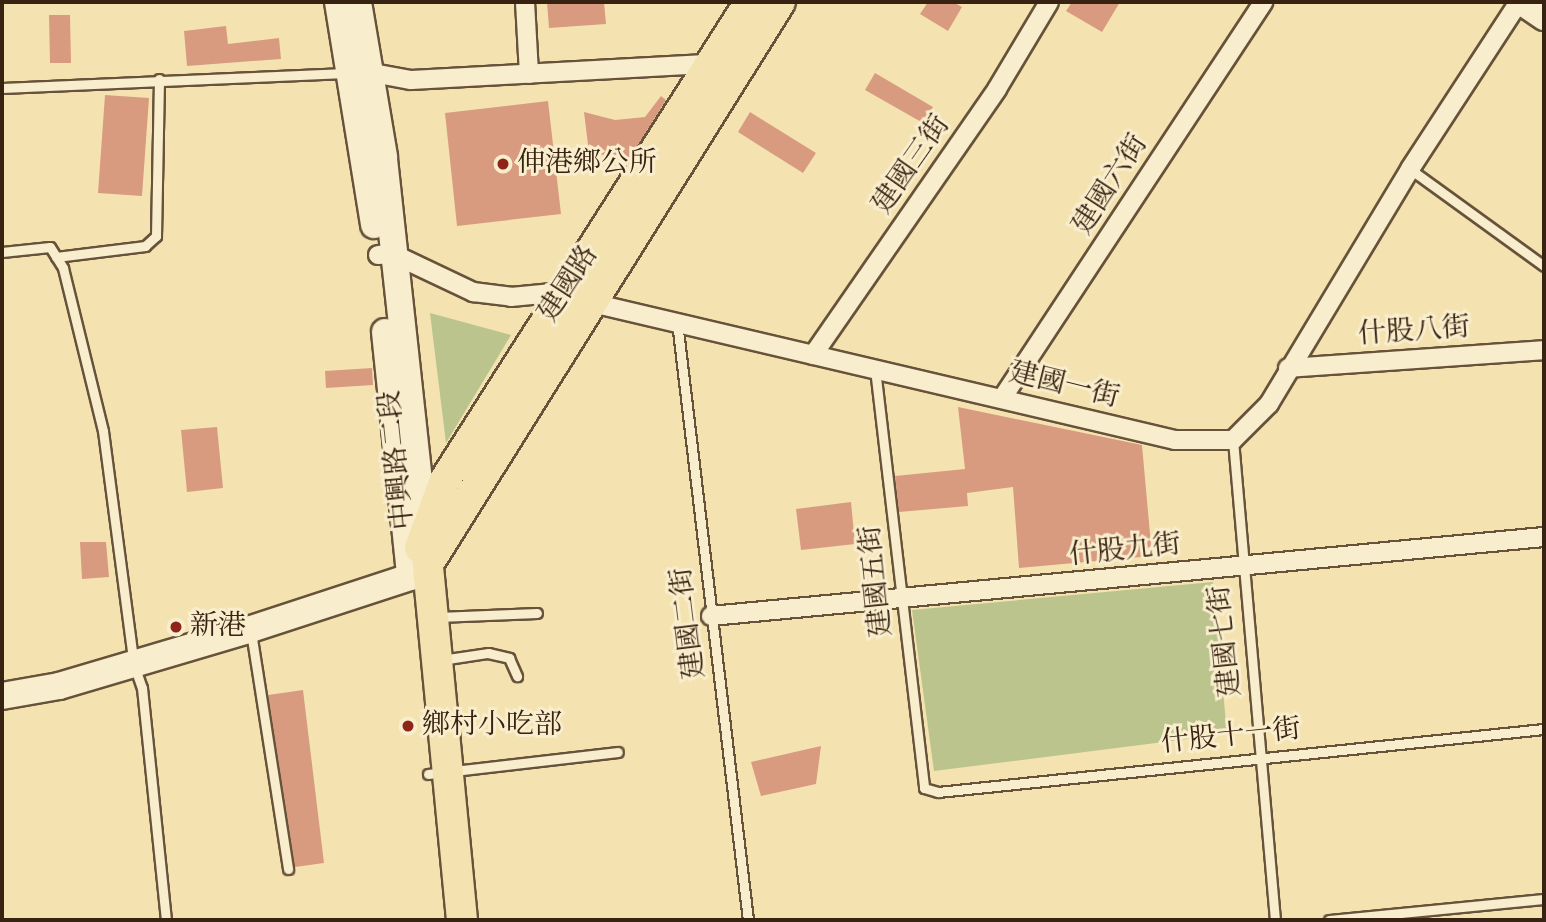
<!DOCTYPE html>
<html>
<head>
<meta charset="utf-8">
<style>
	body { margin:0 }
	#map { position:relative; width:1546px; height:922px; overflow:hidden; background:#f4e3b1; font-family:"Sorts Mill Goudy","Noto Serif TC",serif }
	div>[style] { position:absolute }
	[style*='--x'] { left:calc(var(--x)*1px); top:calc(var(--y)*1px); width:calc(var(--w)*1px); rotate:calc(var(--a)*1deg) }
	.green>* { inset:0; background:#bbc48c }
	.building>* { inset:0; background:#d99b80 }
	.roads { filter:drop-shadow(2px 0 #67523a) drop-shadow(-2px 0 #67523a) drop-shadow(0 2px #67523a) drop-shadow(0 -2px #67523a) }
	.lane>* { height:9px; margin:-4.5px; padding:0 4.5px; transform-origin:4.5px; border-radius:4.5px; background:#f8edcc }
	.street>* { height:18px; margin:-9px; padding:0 9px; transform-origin:9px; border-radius:9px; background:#f8edcc }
	.secondary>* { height:26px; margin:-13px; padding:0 13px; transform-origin:13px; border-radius:13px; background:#f8edcc }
	.primary>* { height:30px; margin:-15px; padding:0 15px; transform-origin:15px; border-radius:15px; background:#f4e3b1 }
	.dots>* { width:19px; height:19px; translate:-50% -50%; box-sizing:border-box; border:4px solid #f8edcc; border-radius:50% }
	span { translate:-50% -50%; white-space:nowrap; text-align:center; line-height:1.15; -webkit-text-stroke:6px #f8edcc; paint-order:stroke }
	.poi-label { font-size:28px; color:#382212 }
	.left { translate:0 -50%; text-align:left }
	.street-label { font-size:28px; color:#382212 }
	.frame { position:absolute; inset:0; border:4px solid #382212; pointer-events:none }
</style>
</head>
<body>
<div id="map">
	<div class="green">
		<div style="clip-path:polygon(430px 313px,511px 335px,446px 443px)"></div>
		<div style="clip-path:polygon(1213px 582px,1227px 734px,934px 771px,912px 610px)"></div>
	</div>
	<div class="building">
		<div style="clip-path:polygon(547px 2px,604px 2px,606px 24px,549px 28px)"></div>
		<div style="clip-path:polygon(928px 2px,953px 2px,962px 7px,948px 31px,920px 14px)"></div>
		<div style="clip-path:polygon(1072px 2px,1120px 2px,1102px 32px,1066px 11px)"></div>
		<div style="clip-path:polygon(49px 15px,70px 15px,71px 63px,50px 63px)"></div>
		<div style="clip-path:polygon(226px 26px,228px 44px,279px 38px,281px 59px,187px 66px,184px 31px)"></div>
		<div style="clip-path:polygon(875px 73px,933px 107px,923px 123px,865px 90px)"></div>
		<div style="clip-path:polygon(105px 95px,149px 98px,142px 196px,98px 193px)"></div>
		<div style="clip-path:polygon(661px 96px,666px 100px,623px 169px,588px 145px,584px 112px,615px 120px,645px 117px)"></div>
		<div style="clip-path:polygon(548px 101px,561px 214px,457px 226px,445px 113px)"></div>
		<div style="clip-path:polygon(750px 112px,816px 153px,803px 173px,738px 132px)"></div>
		<div style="clip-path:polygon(372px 368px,373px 385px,326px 388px,325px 371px)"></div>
		<div style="clip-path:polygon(958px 407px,1142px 445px,1152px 556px,1019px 568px,1013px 487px,967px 493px,968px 506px,899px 512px,895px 476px,965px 469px)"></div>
		<div style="clip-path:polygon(217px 427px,223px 488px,187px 492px,181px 430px)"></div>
		<div style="clip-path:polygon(851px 502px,855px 544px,801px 550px,796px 509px)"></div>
		<div style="clip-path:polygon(80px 542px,106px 542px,109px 577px,82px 579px)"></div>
		<div style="clip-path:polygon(303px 690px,324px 863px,295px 867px,268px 695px)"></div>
		<div style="clip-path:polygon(821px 746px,816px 784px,761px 796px,751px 762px)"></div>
	</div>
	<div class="roads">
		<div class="lane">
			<div style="--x:2;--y:88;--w:344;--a:-2.5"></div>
			<div style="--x:1410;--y:169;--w:165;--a:35.9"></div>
			<div style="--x:2;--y:252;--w:48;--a:-5.9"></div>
			<div style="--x:50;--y:247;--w:25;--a:58"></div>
			<div style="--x:63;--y:268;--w:168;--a:76.2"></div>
			<div style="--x:103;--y:431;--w:236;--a:82.5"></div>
			<div style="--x:134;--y:665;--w:24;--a:71"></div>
			<div style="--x:142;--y:688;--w:233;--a:84.1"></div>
			<div style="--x:56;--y:257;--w:90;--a:-7"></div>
			<div style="--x:145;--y:246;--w:15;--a:-42"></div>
			<div style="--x:156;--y:236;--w:157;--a:-88.9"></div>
			<div style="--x:677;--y:322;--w:602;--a:83.23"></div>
			<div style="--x:875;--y:369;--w:422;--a:83.3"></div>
			<div style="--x:924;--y:788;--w:15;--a:16"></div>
			<div style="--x:938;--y:792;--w:609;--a:-5.94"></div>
			<div style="--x:1233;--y:440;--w:482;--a:85"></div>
			<div style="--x:438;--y:617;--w:99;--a:-2.3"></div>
			<div style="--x:251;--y:632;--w:240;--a:81.1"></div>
			<div style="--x:441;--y:660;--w:48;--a:-8.5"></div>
			<div style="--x:488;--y:653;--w:22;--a:13"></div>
			<div style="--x:509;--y:658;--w:20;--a:66"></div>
			<div style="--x:428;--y:774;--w:191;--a:-6.6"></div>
			<div style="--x:1329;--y:920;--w:216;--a:-5.6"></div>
		</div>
		<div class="street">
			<div style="--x:525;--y:2;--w:72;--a:86.8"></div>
			<div style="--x:362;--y:71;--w:50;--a:10.4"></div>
			<div style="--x:411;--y:80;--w:300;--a:-3.1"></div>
			<div style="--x:378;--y:255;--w:15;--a:-4"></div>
			<div style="--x:393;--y:254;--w:89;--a:25.4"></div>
			<div style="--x:473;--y:292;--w:38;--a:7"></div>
			<div style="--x:511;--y:297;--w:52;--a:-5.5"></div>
			<div style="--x:563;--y:292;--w:27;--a:22"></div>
			<div style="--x:588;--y:302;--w:603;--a:13.23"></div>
			<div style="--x:1175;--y:440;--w:58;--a:0"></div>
			<div style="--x:1233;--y:440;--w:51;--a:-45"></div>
			<div style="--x:1269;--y:404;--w:274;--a:-59"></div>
			<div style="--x:1410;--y:169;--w:199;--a:-56.9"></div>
			<div style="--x:813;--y:355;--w:323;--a:-55.3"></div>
			<div style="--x:997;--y:89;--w:101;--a:-59.1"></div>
			<div style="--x:1288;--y:368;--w:257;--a:-4"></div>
			<div style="--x:1003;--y:397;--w:473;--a:-56.6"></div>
			<div style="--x:711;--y:616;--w:837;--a:-5.42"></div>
		</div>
		<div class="secondary">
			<div style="--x:338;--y:2;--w:226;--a:80.8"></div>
			<div style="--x:1522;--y:2;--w:27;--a:34"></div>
			<div style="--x:385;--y:332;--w:245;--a:84.1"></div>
			<div style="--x:2;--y:696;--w:58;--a:-10"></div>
			<div style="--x:59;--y:686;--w:200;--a:-16.5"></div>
			<div style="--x:251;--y:629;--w:167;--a:-18.1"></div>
			<div style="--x:410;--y:577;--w:22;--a:-36"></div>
			<div style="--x:428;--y:564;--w:410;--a:-96.2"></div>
			<div style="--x:384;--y:156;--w:156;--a:-99.6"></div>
		</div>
		<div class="primary">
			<div style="--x:420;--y:548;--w:72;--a:-69.8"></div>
			<div style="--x:445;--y:480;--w:567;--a:-57.46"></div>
			<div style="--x:462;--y:920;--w:358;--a:-95.5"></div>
			<div style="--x:428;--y:564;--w:663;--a:-57.94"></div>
		</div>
	</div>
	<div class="dots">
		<div style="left:503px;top:164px;background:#8f2418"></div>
		<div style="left:176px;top:627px;background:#8f2418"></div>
		<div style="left:408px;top:726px;background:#8f2418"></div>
	</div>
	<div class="poi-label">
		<span class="left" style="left:517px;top:164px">伸港鄉公所</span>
		<span class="left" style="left:190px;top:627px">新港</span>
		<span class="left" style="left:422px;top:726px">鄉村小吃部</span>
	</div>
	<div class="street-label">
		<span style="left:912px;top:165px;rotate:-55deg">建國三街</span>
		<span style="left:1111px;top:185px;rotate:-57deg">建國六街</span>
		<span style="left:569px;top:284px;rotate:-57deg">建國路</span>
		<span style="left:1414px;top:332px;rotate:-4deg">什股八街</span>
		<span style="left:1064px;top:386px;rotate:14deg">建國一街</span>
		<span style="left:398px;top:460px;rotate:-96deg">中興路二段</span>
		<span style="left:1125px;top:551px;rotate:-6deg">什股九街</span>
		<span style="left:877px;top:581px;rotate:-96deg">建國五街</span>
		<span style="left:689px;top:623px;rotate:-97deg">建國二街</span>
		<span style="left:1226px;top:641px;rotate:-96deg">建國七街</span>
		<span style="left:1231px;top:737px;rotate:-6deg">什股十一街</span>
	</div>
	<div class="frame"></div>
</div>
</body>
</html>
